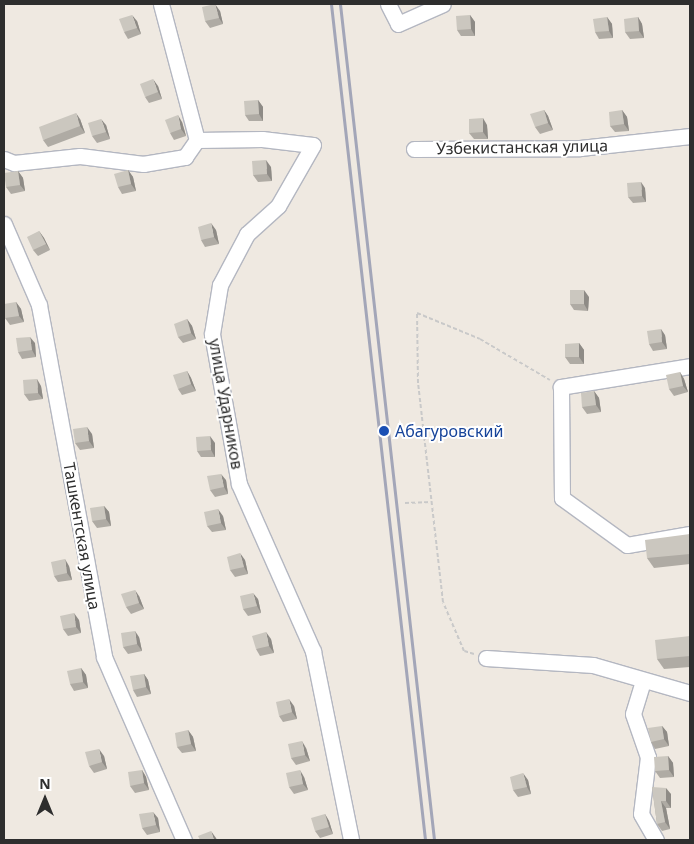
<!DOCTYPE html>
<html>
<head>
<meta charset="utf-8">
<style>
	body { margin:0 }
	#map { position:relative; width:694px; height:844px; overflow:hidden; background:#efe9e1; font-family:"Noto Sans",sans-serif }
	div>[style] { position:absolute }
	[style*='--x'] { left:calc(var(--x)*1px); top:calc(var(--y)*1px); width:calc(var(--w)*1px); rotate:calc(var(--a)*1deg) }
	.path>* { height:2px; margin-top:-1px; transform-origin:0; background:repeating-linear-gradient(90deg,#c9c9c9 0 4px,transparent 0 6.5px) }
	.roads { filter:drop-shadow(1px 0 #b4b7c1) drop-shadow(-1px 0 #b4b7c1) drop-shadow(0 1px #b4b7c1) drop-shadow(0 -1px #b4b7c1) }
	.minor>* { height:15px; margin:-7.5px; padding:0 7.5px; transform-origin:7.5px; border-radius:7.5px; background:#fff }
	.rail>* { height:3px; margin:-1.5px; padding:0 1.5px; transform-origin:1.5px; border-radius:1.5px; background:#a3a6b8 }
	.wall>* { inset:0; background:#afaba4 }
	.shaded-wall>* { inset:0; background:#8e8b86 }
	.building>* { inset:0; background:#cbc7bf }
	.dots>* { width:14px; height:14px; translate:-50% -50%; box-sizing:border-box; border:2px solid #fff; border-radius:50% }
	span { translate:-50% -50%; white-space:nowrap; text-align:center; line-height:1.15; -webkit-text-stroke:4px #fff; paint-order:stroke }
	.street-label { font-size:16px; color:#2e2e2e }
	.transit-label { font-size:16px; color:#164399 }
	.left { translate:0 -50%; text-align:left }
	.frame { position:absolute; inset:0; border:5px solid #2e2e2e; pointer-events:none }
	.north { position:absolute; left:20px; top:774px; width:50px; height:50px; -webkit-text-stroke:4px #fff; paint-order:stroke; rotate:0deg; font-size:14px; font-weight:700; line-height:20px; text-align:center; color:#2e2e2e }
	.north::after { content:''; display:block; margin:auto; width:18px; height:22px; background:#2e2e2e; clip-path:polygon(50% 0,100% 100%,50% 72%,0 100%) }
</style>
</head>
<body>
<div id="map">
	<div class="path">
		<div style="--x:405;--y:503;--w:27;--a:-2"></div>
		<div style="--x:474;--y:654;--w:10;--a:-163"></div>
		<div style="--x:464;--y:651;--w:53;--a:-113.2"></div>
		<div style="--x:443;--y:602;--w:220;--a:-96.5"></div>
		<div style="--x:418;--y:383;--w:70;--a:-90.8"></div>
		<div style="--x:417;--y:313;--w:68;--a:22.4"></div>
		<div style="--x:480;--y:339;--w:81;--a:30.4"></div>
	</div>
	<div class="roads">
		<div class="minor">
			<div style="--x:161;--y:4;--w:141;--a:75.2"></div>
			<div style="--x:197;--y:140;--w:65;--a:-0.9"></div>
			<div style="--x:262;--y:139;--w:51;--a:6.7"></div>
			<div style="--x:313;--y:145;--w:70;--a:119.8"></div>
			<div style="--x:278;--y:206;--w:42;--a:137.9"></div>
			<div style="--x:247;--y:234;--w:58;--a:117.9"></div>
			<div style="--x:220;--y:285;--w:50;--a:99.3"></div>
			<div style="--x:212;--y:334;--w:152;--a:79.8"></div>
			<div style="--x:239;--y:484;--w:183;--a:66.1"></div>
			<div style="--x:313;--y:651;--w:193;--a:78.6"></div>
			<div style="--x:388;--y:4;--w:22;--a:63"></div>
			<div style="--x:398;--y:24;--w:49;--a:-24"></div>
			<div style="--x:414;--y:149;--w:166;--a:-0.3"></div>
			<div style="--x:580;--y:148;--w:111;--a:-6.2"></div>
			<div style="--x:4;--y:159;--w:11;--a:22"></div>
			<div style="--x:14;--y:163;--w:66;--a:-6.1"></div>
			<div style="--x:80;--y:156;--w:64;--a:7.2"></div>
			<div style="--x:143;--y:164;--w:43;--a:-9.5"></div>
			<div style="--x:185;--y:157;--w:21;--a:-55"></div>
			<div style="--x:4;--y:224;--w:88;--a:66.6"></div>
			<div style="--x:39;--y:305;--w:358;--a:79.5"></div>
			<div style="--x:104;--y:657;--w:200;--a:66.4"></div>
			<div style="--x:690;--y:366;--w:131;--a:170.8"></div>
			<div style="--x:561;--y:387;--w:111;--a:89.5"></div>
			<div style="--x:562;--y:498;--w:80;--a:35.9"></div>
			<div style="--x:627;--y:545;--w:64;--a:-9.9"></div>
			<div style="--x:486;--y:658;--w:107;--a:3.7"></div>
			<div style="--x:593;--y:665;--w:101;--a:16.1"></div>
			<div style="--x:643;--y:681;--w:34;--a:107"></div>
			<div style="--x:633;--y:714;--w:46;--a:70.8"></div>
			<div style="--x:648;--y:757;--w:57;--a:97"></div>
			<div style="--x:641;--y:814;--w:30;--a:60"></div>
		</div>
	</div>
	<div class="rail">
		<div style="--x:331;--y:4;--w:841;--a:83.58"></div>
		<div style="--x:340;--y:4;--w:841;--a:83.58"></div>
	</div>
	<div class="wall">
		<div style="clip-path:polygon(220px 11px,223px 24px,210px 28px,205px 21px)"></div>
		<div style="clip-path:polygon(470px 15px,475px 22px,475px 36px,461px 36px,457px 30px)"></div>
		<div style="clip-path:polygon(607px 17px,612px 24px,613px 38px,599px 39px,595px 32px)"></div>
		<div style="clip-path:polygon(638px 17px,642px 24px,644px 38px,630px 39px,625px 32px)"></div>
		<div style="clip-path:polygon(137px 21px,141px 34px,128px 39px,124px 32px)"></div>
		<div style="clip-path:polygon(158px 86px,162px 99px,149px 103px,145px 97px)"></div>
		<div style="clip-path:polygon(258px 100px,263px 107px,263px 121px,249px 121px,245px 115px)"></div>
		<div style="clip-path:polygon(544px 110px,548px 116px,553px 130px,540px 134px,535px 127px)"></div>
		<div style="clip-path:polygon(622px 110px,627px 117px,629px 131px,615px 132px,610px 126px)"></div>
		<div style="clip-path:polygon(80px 119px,85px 133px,48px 147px,43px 140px)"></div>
		<div style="clip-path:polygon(182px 122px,186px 136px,174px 140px,170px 133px)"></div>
		<div style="clip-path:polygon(106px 125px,110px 139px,97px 143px,92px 136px)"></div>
		<div style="clip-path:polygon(487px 125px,488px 139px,474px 139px,469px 133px)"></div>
		<div style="clip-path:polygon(271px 167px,272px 181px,258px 182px,253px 175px)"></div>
		<div style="clip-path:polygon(128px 170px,133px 177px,136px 191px,122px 194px,118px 187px)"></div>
		<div style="clip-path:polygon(18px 171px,23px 178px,25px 191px,11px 194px,6px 187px)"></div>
		<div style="clip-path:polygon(645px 188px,646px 202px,633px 203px,628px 197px)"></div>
		<div style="clip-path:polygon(216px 230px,219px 244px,205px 247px,201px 240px)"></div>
		<div style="clip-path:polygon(39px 231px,44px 238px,50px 250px,38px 256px,33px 250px)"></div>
		<div style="clip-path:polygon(589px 297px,588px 311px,574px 310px,570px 304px)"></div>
		<div style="clip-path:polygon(16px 302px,21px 309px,24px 322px,10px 325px,5px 318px)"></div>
		<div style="clip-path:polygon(187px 319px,192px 326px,196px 339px,183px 343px,178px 337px)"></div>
		<div style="clip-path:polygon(665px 335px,667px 349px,653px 351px,649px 344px)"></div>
		<div style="clip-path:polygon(35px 343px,36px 357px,22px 359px,18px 352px)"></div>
		<div style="clip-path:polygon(579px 343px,584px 350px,584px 364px,570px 364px,565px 357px)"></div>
		<div style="clip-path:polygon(187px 371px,191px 378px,196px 391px,182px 395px,178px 389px)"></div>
		<div style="clip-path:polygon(680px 372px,684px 379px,688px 392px,674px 396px,669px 389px)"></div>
		<div style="clip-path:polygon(41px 386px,43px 399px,29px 401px,24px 394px)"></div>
		<div style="clip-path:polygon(594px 391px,599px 398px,601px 412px,587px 414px,582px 407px)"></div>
		<div style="clip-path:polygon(92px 434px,94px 448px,80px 450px,75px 443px)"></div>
		<div style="clip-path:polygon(215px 443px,215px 457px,201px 457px,197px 451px)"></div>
		<div style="clip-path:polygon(226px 480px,228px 494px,215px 497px,210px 490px)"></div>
		<div style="clip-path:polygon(104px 506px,109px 512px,111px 526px,97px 528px,92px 521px)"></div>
		<div style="clip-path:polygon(223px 516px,226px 530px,212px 532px,207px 526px)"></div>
		<div style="clip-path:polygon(690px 534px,690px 564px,654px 568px,647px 558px)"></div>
		<div style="clip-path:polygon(245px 560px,248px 574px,235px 577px,230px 570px)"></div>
		<div style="clip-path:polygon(69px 566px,72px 580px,58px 582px,54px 576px)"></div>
		<div style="clip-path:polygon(139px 596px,144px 609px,131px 614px,126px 607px)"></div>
		<div style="clip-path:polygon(258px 599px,261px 613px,248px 616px,243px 609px)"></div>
		<div style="clip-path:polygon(79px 620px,81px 633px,68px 636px,63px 629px)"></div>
		<div style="clip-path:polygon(690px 636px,690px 667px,664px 669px,657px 659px)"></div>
		<div style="clip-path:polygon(139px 637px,142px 651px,128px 654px,123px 647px)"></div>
		<div style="clip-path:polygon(271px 639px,274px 653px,260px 656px,256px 649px)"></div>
		<div style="clip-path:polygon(81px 668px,86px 675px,88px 688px,74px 691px,70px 684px)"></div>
		<div style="clip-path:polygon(144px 674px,148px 680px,151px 694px,137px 697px,133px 690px)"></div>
		<div style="clip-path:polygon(294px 706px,297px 719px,283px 722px,279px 716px)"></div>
		<div style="clip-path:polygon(662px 726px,667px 732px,669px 746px,655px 749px,651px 742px)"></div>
		<div style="clip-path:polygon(188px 730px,193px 737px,196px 751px,182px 753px,177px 747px)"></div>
		<div style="clip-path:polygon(306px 748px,310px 761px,296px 765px,291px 758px)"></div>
		<div style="clip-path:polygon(104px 756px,107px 769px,94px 773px,89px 766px)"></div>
		<div style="clip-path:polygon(668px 756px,673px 763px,674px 777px,660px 778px,655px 771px)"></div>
		<div style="clip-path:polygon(142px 770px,146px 777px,149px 790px,135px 793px,130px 786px)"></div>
		<div style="clip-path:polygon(304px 777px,308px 790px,294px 794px,289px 787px)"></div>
		<div style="clip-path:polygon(528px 780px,531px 794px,518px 797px,513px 790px)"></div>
		<div style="clip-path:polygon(652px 787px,671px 794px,671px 808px,666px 808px,670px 829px,662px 831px,657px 824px)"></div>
		<div style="clip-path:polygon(325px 814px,329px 821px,333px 834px,320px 838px,315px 831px)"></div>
		<div style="clip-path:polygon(158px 818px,160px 832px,147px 835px,142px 828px)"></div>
	</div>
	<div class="shaded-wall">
		<div style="clip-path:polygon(215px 4px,220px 11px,223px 24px,219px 18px)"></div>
		<div style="clip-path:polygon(132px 15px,137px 21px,141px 34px,137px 28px)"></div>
		<div style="clip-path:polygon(470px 15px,475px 22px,475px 36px,471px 29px)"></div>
		<div style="clip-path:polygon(607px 17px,612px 24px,613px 38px,609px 31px)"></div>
		<div style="clip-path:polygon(638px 17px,642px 24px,644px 38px,639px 31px)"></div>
		<div style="clip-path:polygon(153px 79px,158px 86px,162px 99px,158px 92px)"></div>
		<div style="clip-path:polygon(258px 100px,263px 107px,263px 121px,259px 114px)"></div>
		<div style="clip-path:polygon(544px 110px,548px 116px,553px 130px,548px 123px)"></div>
		<div style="clip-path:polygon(622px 110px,627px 117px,629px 131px,624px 124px)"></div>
		<div style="clip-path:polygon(76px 113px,80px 119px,85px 133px,80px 126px)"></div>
		<div style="clip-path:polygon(178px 115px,182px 122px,186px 136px,181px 129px)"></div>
		<div style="clip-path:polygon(483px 118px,487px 125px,488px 139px,483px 132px)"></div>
		<div style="clip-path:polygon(101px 119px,106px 125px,110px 139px,106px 132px)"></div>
		<div style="clip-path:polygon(266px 160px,271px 167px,272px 181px,267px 174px)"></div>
		<div style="clip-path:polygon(128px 170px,133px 177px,136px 191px,131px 184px)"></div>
		<div style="clip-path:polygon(18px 171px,23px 178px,25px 191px,20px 185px)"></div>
		<div style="clip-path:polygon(641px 182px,645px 188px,646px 202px,642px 196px)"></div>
		<div style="clip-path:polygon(211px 223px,216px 230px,219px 244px,214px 237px)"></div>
		<div style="clip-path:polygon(39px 231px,44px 238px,50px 250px,46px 244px)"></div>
		<div style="clip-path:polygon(584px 290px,589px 297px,588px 311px,584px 304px)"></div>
		<div style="clip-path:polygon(16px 302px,21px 309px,24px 322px,19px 316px)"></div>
		<div style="clip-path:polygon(187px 319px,192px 326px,196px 339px,191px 333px)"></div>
		<div style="clip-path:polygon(661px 329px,665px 335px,667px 349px,662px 342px)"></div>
		<div style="clip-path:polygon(30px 337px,35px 343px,36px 357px,32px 350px)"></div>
		<div style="clip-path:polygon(579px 343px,584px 350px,584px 364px,579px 357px)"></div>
		<div style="clip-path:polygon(187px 371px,191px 378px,196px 391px,191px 384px)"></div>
		<div style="clip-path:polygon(680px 372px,684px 379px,688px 392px,683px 386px)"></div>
		<div style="clip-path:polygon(37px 379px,41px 386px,43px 399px,38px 393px)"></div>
		<div style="clip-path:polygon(594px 391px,599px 398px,601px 412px,596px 405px)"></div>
		<div style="clip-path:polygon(87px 427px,92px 434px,94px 448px,89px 441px)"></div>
		<div style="clip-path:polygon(210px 436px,215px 443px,215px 457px,211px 450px)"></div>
		<div style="clip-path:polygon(221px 474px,226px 480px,228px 494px,224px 487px)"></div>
		<div style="clip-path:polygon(104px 506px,109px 512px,111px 526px,106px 519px)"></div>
		<div style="clip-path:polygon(218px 509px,223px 516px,226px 530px,221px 523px)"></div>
		<div style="clip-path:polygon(240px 553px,245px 560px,248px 574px,244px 567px)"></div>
		<div style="clip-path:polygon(65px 559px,69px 566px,72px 580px,67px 573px)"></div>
		<div style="clip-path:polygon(135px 590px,139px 596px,144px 609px,139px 603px)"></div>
		<div style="clip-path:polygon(253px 593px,258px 599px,261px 613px,257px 606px)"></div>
		<div style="clip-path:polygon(74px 613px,79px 620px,81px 633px,76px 627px)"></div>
		<div style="clip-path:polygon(135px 631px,139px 637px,142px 651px,137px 644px)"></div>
		<div style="clip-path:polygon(266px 632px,271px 639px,274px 653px,269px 646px)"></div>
		<div style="clip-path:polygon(81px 668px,86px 675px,88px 688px,83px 682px)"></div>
		<div style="clip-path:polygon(144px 674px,148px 680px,151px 694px,146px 687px)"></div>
		<div style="clip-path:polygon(289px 699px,294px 706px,297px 719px,292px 712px)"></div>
		<div style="clip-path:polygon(662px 726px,667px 732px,669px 746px,664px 739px)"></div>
		<div style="clip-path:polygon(188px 730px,193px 737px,196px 751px,191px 744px)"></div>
		<div style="clip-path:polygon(302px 741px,306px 748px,310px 761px,305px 755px)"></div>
		<div style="clip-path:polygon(99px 749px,104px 756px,107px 769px,102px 762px)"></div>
		<div style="clip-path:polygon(668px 756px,673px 763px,674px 777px,669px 770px)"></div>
		<div style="clip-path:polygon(142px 770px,146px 777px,149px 790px,144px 783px)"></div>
		<div style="clip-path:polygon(300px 770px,304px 777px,308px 790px,303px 784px)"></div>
		<div style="clip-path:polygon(523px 773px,528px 780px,531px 794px,527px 787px)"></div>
		<div style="clip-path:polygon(666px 788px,671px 794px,671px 808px,666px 801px)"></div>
		<div style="clip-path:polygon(661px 801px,666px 808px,670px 829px,665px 822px)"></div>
		<div style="clip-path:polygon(153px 812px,158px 818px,160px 832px,156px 825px)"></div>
		<div style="clip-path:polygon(325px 814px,329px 821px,333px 834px,329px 827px)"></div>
		<div style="clip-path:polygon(211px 831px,216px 838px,217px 840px,214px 840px)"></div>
	</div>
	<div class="building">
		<div style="clip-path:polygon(215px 4px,219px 18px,205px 21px,202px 7px)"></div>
		<div style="clip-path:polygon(132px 15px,137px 28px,124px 32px,119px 19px)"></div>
		<div style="clip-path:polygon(470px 15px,471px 29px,457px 30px,456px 16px)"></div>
		<div style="clip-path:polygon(607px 17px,609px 31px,595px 32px,593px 19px)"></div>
		<div style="clip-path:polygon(638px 17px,639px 31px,625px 32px,624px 19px)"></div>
		<div style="clip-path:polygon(153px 79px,158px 92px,145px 97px,140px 84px)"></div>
		<div style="clip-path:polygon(258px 100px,259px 114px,245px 115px,244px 101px)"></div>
		<div style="clip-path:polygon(544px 110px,548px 123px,535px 127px,530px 114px)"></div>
		<div style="clip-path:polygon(622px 110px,624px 124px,610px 126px,609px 112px)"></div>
		<div style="clip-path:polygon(76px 113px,80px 126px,43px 140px,39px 127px)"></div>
		<div style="clip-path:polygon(178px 115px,181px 129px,170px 133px,165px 120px)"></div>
		<div style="clip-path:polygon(483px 118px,483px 132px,469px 133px,469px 119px)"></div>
		<div style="clip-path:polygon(101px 119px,106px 132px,92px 136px,88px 123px)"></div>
		<div style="clip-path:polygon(266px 160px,267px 174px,253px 175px,252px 161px)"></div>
		<div style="clip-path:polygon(128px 170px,131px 184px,118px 187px,114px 174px)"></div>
		<div style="clip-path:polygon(18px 171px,20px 185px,6px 187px,4px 173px)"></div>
		<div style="clip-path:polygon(641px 182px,642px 196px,628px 197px,627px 183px)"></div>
		<div style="clip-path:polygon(211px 223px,214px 237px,201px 240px,198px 227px)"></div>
		<div style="clip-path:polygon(39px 231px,46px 244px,33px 250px,27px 237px)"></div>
		<div style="clip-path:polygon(570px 290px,584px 290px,584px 304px,570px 304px)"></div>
		<div style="clip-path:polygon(16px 302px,19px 316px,5px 318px,4px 310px,4px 304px)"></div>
		<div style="clip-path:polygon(187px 319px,191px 333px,178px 337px,174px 324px)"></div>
		<div style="clip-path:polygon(661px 329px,662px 342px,649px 344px,647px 331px)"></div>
		<div style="clip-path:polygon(30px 337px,32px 350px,18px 352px,16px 338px)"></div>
		<div style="clip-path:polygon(579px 343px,579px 357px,565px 357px,565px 344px)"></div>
		<div style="clip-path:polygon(187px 371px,191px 384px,178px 389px,173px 375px)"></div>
		<div style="clip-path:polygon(680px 372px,683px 386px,669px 389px,666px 375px)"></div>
		<div style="clip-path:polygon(37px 379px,38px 393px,24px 394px,23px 380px)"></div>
		<div style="clip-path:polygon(594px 391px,596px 405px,582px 407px,581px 393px)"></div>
		<div style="clip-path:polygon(87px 427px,89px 441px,75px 443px,73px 429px)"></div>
		<div style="clip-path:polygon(210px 436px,211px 450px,197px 451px,196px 437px)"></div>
		<div style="clip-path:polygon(221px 474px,224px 487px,210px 490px,207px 476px)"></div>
		<div style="clip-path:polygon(104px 506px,106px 519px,92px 521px,90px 508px)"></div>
		<div style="clip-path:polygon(218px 509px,221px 523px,207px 526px,204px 512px)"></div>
		<div style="clip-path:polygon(690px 534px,690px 559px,690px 554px,647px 558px,645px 540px)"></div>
		<div style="clip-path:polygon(240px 553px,244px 567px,230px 570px,227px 557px)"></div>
		<div style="clip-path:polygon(65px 559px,67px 573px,54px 576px,51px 562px)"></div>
		<div style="clip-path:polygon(135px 590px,139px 603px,126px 607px,121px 594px)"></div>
		<div style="clip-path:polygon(253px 593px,257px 606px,243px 609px,240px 596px)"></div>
		<div style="clip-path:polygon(74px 613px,76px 627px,63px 629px,60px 616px)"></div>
		<div style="clip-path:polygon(135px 631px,137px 644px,123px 647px,121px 633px)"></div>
		<div style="clip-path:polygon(266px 632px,269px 646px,256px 649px,252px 636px)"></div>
		<div style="clip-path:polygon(690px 636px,690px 656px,657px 659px,655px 640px)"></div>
		<div style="clip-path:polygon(81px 668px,83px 682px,70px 684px,67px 671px)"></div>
		<div style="clip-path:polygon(144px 674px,146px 687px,133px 690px,130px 676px)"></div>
		<div style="clip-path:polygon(289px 699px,292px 712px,279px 716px,276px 702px)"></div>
		<div style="clip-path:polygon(662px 726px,664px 739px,651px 742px,648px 728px)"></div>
		<div style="clip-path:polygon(188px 730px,191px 744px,177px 747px,175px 733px)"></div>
		<div style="clip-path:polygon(302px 741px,305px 755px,291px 758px,288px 744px)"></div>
		<div style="clip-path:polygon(99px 749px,102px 762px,89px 766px,85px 752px)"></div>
		<div style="clip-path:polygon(668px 756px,669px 770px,655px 771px,654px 757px)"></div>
		<div style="clip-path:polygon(142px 770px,144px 783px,130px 786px,128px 772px)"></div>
		<div style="clip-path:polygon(300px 770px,303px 784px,289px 787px,286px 773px)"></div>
		<div style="clip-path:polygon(523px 773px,527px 787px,513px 790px,510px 777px)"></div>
		<div style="clip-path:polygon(652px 787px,666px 788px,666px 801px,661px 801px,665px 822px,657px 824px)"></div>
		<div style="clip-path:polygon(153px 812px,156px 825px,142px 828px,139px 814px)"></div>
		<div style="clip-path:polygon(325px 814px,329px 827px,315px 831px,311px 818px)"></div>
		<div style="clip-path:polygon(211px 831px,214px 840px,200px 840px,198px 836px)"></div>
	</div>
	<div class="dots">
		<div style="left:384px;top:431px;background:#1a4fb4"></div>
	</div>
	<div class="street-label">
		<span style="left:522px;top:147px;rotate:-1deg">Узбекистанская улица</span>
		<span style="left:226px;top:404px;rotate:80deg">улица Ударников</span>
		<span style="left:82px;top:536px;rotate:80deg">Ташкентская улица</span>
	</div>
	<div class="transit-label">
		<span class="left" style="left:395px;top:431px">Абагуровский</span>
	</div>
	<div class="frame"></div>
	<div class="north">N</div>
</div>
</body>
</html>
